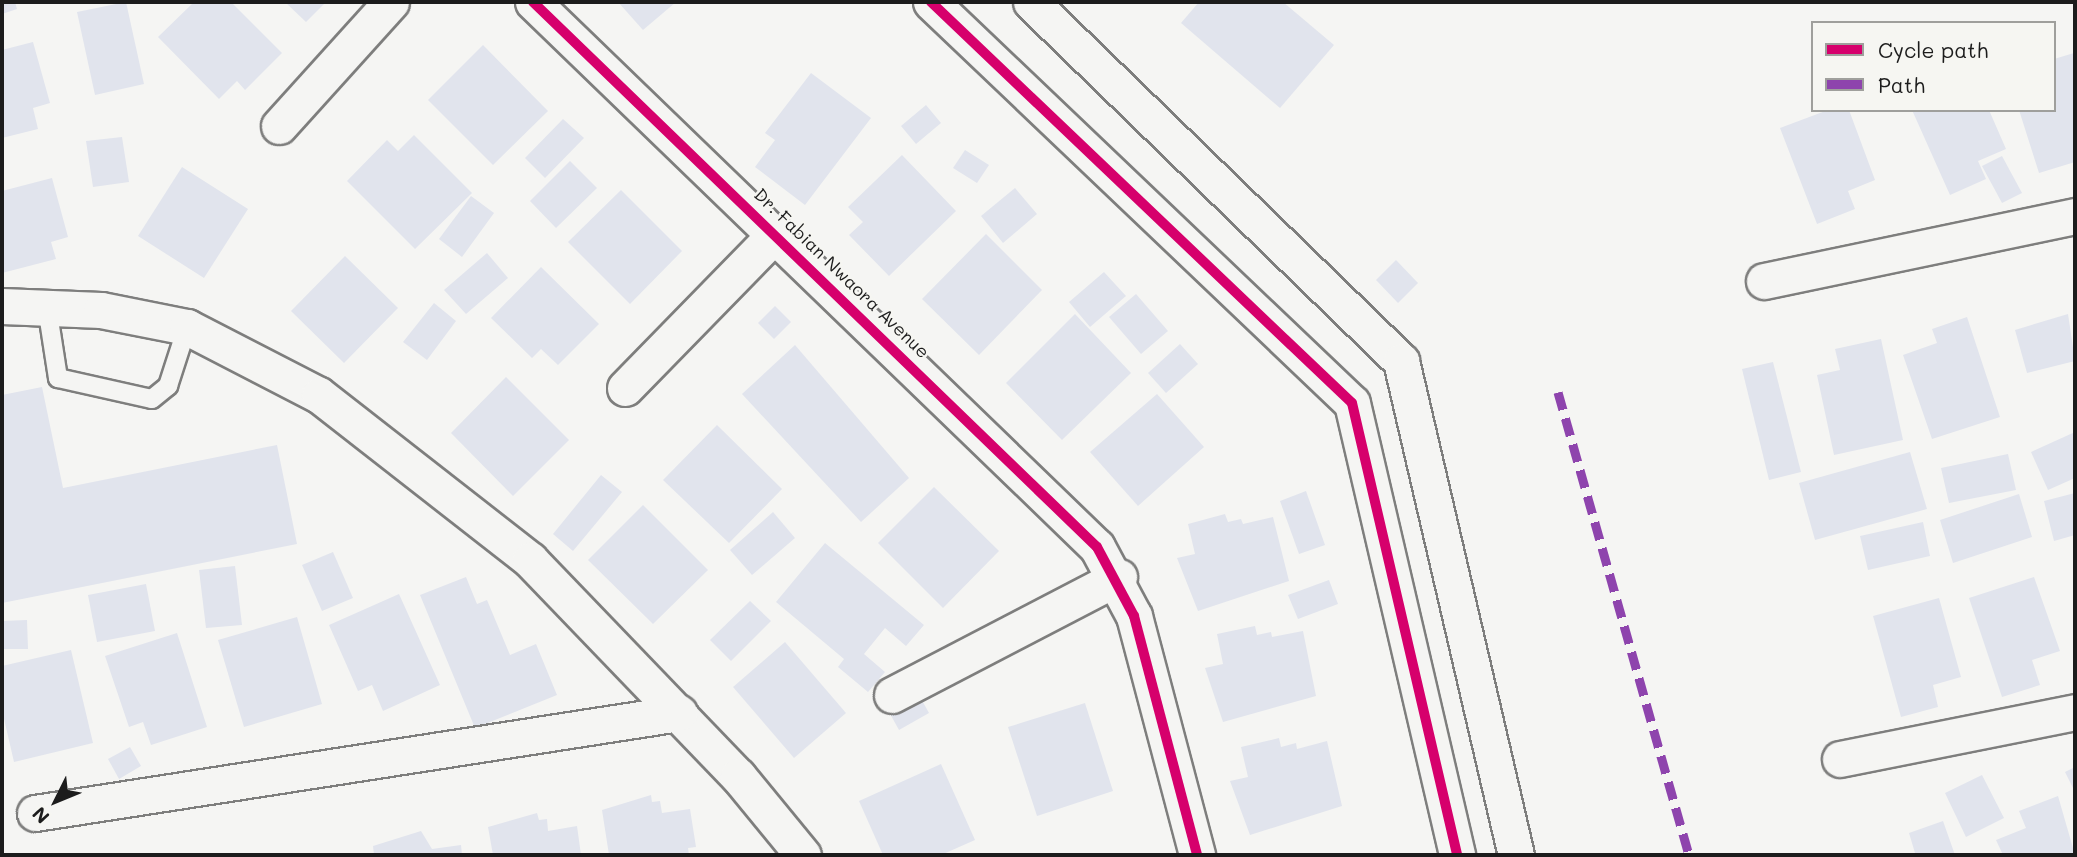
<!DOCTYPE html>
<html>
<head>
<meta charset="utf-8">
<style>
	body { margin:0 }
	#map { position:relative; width:2077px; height:857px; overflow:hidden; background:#f5f5f3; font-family:Mali,sans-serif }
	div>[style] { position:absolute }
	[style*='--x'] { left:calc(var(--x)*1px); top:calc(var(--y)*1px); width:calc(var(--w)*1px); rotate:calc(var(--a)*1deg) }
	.building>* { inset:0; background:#e1e4ed }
	.roads { filter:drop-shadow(2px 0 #7e7e7d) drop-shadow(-2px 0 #7e7e7d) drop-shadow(0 2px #7e7e7d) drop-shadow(0 -2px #7e7e7d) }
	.lane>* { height:18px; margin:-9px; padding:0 9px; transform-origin:9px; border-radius:9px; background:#f5f5f3 }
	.street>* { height:35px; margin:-17.5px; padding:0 17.5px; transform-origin:17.5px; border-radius:17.5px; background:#f5f5f3 }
	.quiet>* { height:9px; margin-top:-4.5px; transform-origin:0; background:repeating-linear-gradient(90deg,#8e44ad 0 18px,transparent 0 27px) }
	.cycleway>* { height:10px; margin:-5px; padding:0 5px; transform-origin:5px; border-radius:5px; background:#d6006c }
	span { translate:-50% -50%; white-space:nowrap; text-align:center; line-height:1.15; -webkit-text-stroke:5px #f6f6f2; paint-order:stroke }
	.street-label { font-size:18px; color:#1c1c1c }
	.frame { position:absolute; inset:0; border:4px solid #1c1c1c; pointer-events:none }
	.legend { position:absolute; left:1811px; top:21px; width:245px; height:91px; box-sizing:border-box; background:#f6f6f2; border:2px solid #9f9f9c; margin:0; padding:9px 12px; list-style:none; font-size:21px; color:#1c1c1c }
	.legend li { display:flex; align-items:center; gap:14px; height:35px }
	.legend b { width:35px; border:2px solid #9f9f9c }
	.north { position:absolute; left:21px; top:766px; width:70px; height:70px; -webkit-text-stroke:5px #f6f6f2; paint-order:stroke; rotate:227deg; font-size:19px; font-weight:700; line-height:28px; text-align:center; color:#1c1c1c }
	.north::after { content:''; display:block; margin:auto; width:24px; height:32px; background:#1c1c1c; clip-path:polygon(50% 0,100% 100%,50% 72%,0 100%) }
</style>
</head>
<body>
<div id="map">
	<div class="building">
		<div style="clip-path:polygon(2px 2px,15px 2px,17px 9px,2px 14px)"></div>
		<div style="clip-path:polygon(126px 2px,144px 84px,95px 95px,77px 12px)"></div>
		<div style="clip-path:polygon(194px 2px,231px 2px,282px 53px,245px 90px,237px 81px,219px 99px,158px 37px)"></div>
		<div style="clip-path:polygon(285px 2px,326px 2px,306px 22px)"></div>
		<div style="clip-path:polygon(618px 2px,676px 2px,643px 30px)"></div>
		<div style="clip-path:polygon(1199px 2px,1283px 2px,1334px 45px,1280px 108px,1181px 23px)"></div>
		<div style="clip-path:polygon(33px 42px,50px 103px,33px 108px,38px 129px,2px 138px,2px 50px)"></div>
		<div style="clip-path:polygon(483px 45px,548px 111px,493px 165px,428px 100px)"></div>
		<div style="clip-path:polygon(2074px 53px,2075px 162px,2039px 173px,2019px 110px,2054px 110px,2054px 59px)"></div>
		<div style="clip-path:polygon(811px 73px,871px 118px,805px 205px,755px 167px,775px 140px,765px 133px)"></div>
		<div style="clip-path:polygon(926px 105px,941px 123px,916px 144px,901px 126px)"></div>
		<div style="clip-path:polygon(1828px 110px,1849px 110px,1875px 180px,1848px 191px,1855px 209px,1817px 224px,1780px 128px)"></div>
		<div style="clip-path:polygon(1912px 110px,1989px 110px,2006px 149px,1978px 161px,1986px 179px,1950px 195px)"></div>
		<div style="clip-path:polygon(563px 119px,584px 138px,545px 178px,525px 158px)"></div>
		<div style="clip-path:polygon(414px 135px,472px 193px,415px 249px,347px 181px,387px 140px,398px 151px)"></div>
		<div style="clip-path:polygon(122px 137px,129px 182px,93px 187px,86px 141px)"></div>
		<div style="clip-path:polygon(965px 150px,989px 165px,977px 183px,953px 168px)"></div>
		<div style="clip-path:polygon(902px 155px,956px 211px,889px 276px,849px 235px,863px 222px,848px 207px)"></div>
		<div style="clip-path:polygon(2002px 156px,2022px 193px,2002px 203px,1982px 166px)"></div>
		<div style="clip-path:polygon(570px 161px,597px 188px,556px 228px,530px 201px)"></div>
		<div style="clip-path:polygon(182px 167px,248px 209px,204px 278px,138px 236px)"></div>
		<div style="clip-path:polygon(52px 178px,68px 237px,51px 242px,56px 259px,2px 273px,2px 191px)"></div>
		<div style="clip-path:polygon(1015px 188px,1037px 214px,1003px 243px,981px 216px)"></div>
		<div style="clip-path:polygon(621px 190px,682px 251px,630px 304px,568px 242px)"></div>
		<div style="clip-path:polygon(471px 196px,494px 213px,462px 257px,439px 239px)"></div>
		<div style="clip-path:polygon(986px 234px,1042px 290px,979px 355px,922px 299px)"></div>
		<div style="clip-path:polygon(487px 253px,508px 278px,466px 314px,444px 290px)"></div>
		<div style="clip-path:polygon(345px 256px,398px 308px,344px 363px,291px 311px)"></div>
		<div style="clip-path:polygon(1396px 260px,1418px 283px,1398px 303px,1376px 280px)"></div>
		<div style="clip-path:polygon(541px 267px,599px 324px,558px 365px,541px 349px,532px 358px,491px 318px)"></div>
		<div style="clip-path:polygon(1104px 272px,1126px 296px,1090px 327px,1069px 302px)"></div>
		<div style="clip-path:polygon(1136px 294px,1168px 331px,1141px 354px,1109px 317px)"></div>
		<div style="clip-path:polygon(434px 303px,456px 321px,427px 360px,403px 342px)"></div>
		<div style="clip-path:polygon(775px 306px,791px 322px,774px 339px,758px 323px)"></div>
		<div style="clip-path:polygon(1075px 314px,1131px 373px,1062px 440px,1006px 383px)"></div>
		<div style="clip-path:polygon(2068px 314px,2075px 361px,2027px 373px,2015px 330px)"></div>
		<div style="clip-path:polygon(1967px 317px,2000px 417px,1932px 439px,1903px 355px,1937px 343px,1932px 329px)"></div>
		<div style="clip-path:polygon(1881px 339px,1903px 440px,1834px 455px,1817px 375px,1840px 370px,1835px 349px)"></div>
		<div style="clip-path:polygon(1180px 344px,1198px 364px,1166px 393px,1148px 373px)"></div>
		<div style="clip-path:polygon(795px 345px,909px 478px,861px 522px,742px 394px)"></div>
		<div style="clip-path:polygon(1773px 362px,1801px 472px,1769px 480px,1742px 369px)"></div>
		<div style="clip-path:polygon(506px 377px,569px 440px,513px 496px,451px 433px)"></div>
		<div style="clip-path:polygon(42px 387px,63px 488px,277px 445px,297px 544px,2px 603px,2px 395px)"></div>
		<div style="clip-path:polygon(1157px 394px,1204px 447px,1138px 506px,1090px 452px)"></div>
		<div style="clip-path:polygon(717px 425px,782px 489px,729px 543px,663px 480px)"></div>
		<div style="clip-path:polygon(2075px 432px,2075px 478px,2048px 490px,2031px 452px)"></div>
		<div style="clip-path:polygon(1910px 452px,1927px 509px,1815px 540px,1799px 483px)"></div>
		<div style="clip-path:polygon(2008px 454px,2016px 490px,1949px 503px,1941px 468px)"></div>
		<div style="clip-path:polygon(601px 475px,622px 492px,573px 551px,553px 534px)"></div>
		<div style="clip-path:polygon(934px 487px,999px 551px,943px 608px,878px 543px)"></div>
		<div style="clip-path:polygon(1306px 491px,1325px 545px,1299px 554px,1280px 501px)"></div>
		<div style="clip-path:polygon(2075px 493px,2075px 535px,2054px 541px,2044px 501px)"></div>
		<div style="clip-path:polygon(2019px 494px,2032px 537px,1953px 563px,1940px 520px)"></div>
		<div style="clip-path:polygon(643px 505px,708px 570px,653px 624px,588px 560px)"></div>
		<div style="clip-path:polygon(773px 512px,795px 538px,752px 575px,730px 550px)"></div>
		<div style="clip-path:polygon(1225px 514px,1228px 522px,1241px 519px,1243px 524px,1273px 517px,1289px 581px,1198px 611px,1177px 558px,1195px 554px,1188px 524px)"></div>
		<div style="clip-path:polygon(1923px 522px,1930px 556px,1868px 570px,1860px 536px)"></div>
		<div style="clip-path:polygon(825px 543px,924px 625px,906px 646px,885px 628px,864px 654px,885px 672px,868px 692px,838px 667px,844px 659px,776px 602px)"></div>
		<div style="clip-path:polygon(333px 552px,353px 598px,322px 611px,302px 565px)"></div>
		<div style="clip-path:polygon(235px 566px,242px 625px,206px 628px,199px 570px)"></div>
		<div style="clip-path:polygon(466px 577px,477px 604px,487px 600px,510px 655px,536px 644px,557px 695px,475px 728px,420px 595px)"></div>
		<div style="clip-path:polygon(2034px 577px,2060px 651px,2032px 660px,2040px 685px,2002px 697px,1969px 598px)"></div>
		<div style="clip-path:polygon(1329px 580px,1338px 604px,1298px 619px,1288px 595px)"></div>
		<div style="clip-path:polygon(146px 584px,155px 631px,97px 642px,88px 595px)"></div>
		<div style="clip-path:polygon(399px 594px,440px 685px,383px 711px,372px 685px,358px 691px,329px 625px)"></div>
		<div style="clip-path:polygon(1939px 598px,1961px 677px,1933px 685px,1938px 707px,1901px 717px,1873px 616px)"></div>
		<div style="clip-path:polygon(750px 601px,771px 621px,731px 661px,710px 640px)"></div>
		<div style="clip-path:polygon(297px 617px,322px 704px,244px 727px,218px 640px)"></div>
		<div style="clip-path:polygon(27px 620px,28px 649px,2px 649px,2px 621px)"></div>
		<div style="clip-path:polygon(1255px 626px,1257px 635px,1271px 632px,1272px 637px,1303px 631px,1316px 696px,1223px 722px,1205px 668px,1223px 664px,1217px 634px)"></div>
		<div style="clip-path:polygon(177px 633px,207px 727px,151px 745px,143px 722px,129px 727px,105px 656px)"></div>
		<div style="clip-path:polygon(785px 642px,846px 713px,794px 758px,733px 687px)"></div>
		<div style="clip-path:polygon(71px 650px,93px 743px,14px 762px,2px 710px,2px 666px)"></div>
		<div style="clip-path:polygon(914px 686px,929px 713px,899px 730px,884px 703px)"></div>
		<div style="clip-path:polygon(1085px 703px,1113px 791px,1037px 816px,1008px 727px)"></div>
		<div style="clip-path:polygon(1279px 738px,1281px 747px,1296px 743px,1297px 749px,1327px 741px,1342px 806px,1250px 835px,1230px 781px,1248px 777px,1241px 747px)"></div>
		<div style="clip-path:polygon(130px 747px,141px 766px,119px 779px,108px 759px)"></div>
		<div style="clip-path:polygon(941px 764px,975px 840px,941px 855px,883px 855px,859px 801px)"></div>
		<div style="clip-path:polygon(2075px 767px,2075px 792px,2065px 772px)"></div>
		<div style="clip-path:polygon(1982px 775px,2004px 818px,1966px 837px,1945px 793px)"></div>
		<div style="clip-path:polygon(651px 795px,652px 802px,660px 801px,662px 813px,690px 809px,696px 847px,688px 848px,689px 855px,609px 855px,602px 810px)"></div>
		<div style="clip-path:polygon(2058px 796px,2075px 855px,2003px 855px,1996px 840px,2026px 828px,2019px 811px)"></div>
		<div style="clip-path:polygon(537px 813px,539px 820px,547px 819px,548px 831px,577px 826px,581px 855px,493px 855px,488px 827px)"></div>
		<div style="clip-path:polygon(1943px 821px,1955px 855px,1909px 855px,1915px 853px,1909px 833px)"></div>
		<div style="clip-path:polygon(421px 831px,432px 849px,461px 845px,462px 855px,374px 855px,373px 846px)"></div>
	</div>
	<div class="roads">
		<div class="lane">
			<div style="--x:47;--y:307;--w:72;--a:81.2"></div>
			<div style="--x:58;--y:378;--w:96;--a:12.6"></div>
			<div style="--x:152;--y:399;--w:21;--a:-39"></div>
			<div style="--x:168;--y:386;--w:62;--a:-72.1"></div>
		</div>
		<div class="street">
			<div style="--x:533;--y:2;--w:784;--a:44.02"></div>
			<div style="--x:1097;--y:547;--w:78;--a:61.8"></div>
			<div style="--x:1134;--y:616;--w:247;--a:75.2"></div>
			<div style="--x:931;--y:2;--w:581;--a:43.61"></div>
			<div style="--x:1352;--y:403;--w:464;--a:76.9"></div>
			<div style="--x:1031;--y:2;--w:516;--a:44.14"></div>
			<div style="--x:1401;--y:361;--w:507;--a:76.9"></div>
			<div style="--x:279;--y:126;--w:167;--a:-47.9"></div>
			<div style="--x:1764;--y:281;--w:318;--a:-11.8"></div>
			<div style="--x:2;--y:306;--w:99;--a:2.3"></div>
			<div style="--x:101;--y:310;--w:88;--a:11.2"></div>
			<div style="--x:187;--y:327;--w:148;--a:27.3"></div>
			<div style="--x:319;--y:395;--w:268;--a:38"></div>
			<div style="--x:530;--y:560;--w:300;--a:46.1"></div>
			<div style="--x:738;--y:776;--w:102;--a:50.6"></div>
			<div style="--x:625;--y:388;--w:216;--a:-45.7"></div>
			<div style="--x:892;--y:695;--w:256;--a:-27.5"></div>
			<div style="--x:1840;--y:759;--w:240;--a:-11.3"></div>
			<div style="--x:35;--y:813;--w:652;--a:-8.83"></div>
		</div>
	</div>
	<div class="quiet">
		<div style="--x:1558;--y:392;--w:481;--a:74.2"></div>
	</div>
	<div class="cycleway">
		<div style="--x:533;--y:2;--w:784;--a:44.02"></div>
		<div style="--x:1097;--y:547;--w:78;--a:61.8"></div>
		<div style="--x:1134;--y:616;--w:247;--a:75.2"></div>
		<div style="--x:931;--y:2;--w:581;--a:43.61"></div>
		<div style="--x:1352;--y:403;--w:464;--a:76.9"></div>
	</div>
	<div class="street-label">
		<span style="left:842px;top:273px;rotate:44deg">Dr. Fabian Nwaora Avenue</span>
	</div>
	<div class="frame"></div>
	<ul class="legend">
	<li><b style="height:9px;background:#d6006c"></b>Cycle path</li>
	<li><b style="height:9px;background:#8e44ad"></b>Path</li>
	</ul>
	<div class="north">N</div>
</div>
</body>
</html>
